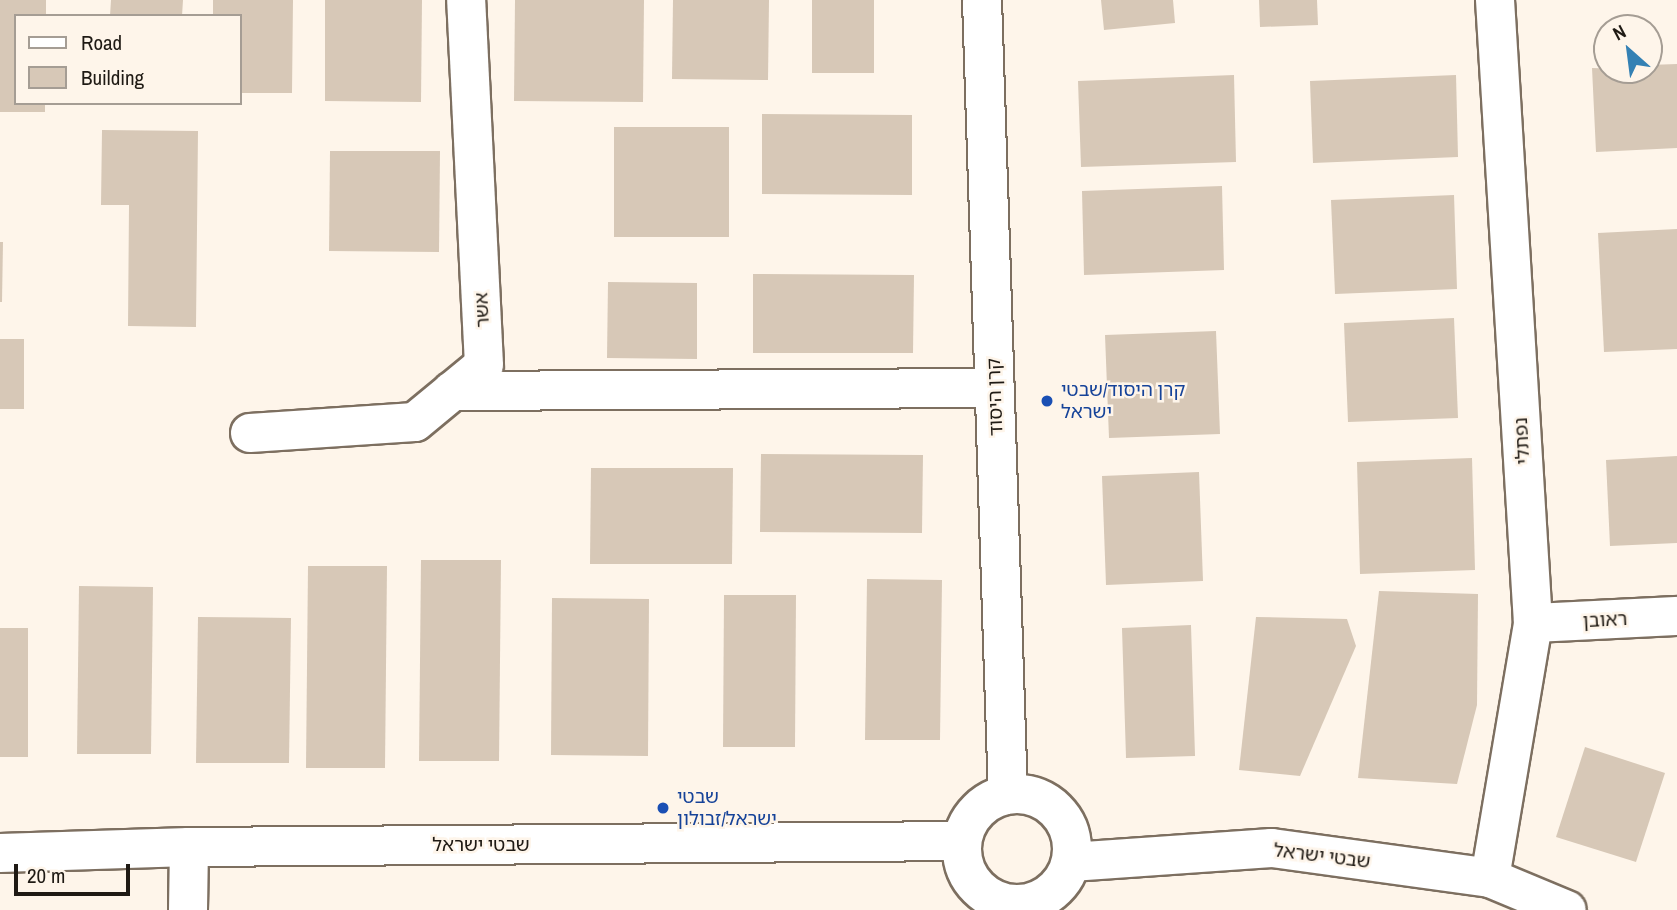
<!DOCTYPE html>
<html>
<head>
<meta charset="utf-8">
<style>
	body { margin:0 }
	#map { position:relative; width:1677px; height:910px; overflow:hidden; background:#fef5ea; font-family:"Archivo Narrow","Noto Sans Hebrew",sans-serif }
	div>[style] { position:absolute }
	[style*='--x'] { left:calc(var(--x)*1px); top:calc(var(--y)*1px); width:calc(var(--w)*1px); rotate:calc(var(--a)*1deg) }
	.building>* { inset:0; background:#d7c8b7 }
	.roads { filter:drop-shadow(2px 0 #7d6f60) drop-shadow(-2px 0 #7d6f60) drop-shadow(0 2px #7d6f60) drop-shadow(0 -2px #7d6f60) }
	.street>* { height:38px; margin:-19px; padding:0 19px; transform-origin:19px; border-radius:19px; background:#fff }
	.secondary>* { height:38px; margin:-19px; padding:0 19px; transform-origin:19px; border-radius:19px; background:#fff }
	.secondary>.ring { margin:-19px; padding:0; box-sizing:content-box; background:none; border:38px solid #fff; border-radius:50% }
	.dots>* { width:19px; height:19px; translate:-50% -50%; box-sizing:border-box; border:4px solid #fef5ea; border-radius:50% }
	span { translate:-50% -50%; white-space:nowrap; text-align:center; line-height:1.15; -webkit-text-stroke:5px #fef5ea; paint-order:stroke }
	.street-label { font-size:19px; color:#1f1a14 }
	.transit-label { font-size:19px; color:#164399 }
	.left { translate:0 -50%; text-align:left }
	.legend { position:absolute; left:14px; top:14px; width:228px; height:91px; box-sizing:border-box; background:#fef5ea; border:2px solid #a59d94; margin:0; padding:9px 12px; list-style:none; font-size:21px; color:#1f1a14 }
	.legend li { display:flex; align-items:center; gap:14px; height:35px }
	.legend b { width:35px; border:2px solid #a59d94 }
	.north { position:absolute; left:1593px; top:14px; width:70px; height:70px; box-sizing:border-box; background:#fef5ea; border:2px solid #a59d94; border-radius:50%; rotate:332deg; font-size:19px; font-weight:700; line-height:28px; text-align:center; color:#1f1a14 }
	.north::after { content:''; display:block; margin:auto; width:24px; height:32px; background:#3481b4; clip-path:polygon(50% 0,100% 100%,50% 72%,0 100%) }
	.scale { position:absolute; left:14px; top:864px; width:116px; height:32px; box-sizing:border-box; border:4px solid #1f1a14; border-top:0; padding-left:9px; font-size:21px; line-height:24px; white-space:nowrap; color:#1f1a14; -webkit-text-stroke:5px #fef5ea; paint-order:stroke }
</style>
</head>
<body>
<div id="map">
	<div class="building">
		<div style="clip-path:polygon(0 0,46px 0,46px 16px,16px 16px,16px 103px,45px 103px,45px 112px,0 112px)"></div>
		<div style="clip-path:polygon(111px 0,183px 0,182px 16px,110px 16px)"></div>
		<div style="clip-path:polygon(213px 0,293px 0,292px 93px,240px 93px,240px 16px,213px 16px)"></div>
		<div style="clip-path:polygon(325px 0,422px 0,421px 102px,325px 101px)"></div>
		<div style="clip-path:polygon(515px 0,644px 0,643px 102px,514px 101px)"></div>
		<div style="clip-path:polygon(673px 0,769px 0,768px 80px,672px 79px)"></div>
		<div style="clip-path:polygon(812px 0,874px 0,874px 73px,812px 73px)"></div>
		<div style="clip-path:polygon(1101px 0,1173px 0,1175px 23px,1104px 30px)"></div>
		<div style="clip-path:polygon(1259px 0,1317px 0,1318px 25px,1260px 27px)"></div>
		<div style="clip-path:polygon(1677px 64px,1677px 148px,1596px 152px,1592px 68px,1649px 70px,1649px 65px)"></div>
		<div style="clip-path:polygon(1234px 75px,1236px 162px,1081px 167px,1078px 81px)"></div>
		<div style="clip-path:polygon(1456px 75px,1458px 157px,1313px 163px,1310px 81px)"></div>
		<div style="clip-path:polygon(762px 114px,912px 115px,912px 195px,762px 194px)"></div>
		<div style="clip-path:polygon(614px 127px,729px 127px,729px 237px,614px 237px)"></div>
		<div style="clip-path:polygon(102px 130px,198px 131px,196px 327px,128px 326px,129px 205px,101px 205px)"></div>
		<div style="clip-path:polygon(330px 151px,440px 151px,439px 252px,329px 251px)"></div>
		<div style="clip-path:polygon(1222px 186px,1224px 270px,1084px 275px,1082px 191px)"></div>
		<div style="clip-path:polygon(1454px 195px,1457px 289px,1335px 294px,1331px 200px)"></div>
		<div style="clip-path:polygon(1677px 229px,1677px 349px,1604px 352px,1598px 233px)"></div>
		<div style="clip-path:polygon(0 242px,3px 242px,2px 302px,0 302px)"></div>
		<div style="clip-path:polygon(753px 274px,914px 275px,913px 353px,753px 353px)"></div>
		<div style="clip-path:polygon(608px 282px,697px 283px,697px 359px,607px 358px)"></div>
		<div style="clip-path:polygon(1454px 318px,1458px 418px,1348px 422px,1344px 323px)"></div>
		<div style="clip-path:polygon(1216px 331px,1220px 434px,1109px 438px,1105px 335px)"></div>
		<div style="clip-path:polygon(0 339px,24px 339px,24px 409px,0 409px)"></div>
		<div style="clip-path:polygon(761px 454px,923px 455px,922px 533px,760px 532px)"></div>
		<div style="clip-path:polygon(1677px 456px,1677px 543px,1610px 546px,1606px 460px)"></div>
		<div style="clip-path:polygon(1472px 458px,1475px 570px,1360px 574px,1357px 462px)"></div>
		<div style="clip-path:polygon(591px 468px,733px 468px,732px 564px,590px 564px)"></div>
		<div style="clip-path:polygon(1199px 472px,1203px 581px,1106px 585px,1102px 476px)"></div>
		<div style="clip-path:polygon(421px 560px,501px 560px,499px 761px,419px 761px)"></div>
		<div style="clip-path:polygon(308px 566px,387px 566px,385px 768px,306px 768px)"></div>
		<div style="clip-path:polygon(867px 579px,942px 580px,940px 740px,865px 740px)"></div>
		<div style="clip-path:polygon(79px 586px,153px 587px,151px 754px,77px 754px)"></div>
		<div style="clip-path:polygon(1379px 591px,1478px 594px,1477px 705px,1457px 784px,1358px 778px)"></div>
		<div style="clip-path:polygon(724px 595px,796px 595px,795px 747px,723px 747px)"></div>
		<div style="clip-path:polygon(552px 598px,649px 599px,648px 756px,551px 755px)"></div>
		<div style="clip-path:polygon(198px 617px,291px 618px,289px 763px,196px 763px)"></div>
		<div style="clip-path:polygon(1256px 617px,1347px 619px,1356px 646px,1300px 776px,1239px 770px)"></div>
		<div style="clip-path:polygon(1191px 625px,1195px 756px,1126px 758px,1122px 628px)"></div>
		<div style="clip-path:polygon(0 628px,28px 628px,28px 757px,0 757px)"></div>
		<div style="clip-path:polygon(1585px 747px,1665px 773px,1636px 862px,1556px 837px)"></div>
	</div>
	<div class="roads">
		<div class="street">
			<div style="--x:982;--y:0;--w:795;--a:88.13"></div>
			<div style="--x:452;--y:391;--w:543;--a:-0.32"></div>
			<div style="--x:250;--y:433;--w:165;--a:-3.8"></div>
			<div style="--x:415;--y:422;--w:89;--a:-39.6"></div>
			<div style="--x:484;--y:365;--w:365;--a:-92.8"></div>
			<div style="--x:1533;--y:623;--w:144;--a:-2.8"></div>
			<div style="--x:1490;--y:878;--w:259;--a:-80.4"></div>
			<div style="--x:1533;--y:623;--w:624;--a:-93.49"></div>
			<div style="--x:188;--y:910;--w:63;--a:-89.1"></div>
		</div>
		<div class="secondary">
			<div class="ring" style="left:962px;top:794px;width:72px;height:72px"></div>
			<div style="--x:0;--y:853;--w:189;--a:-1.8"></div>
			<div style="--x:189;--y:847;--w:773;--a:-0.44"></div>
			<div style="--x:1071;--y:862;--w:201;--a:-4"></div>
			<div style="--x:1272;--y:848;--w:220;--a:7.8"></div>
			<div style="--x:1490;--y:878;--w:83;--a:22.6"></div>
		</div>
	</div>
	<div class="dots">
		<div style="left:1047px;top:401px;background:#1a4fb4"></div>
		<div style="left:663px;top:808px;background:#1a4fb4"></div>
	</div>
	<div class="street-label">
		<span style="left:482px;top:310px;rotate:-93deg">אשר</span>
		<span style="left:995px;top:397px;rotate:-92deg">קרן היסוד</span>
		<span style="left:1522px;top:441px;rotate:-93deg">נפתלי</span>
		<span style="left:1605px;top:620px;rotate:-3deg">ראובן</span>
		<span style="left:481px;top:845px">שבטי ישראל</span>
		<span style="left:1322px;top:856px;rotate:7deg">שבטי ישראל</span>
	</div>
	<div class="transit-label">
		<span class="left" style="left:1061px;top:401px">קרן היסוד/שבטי<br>ישראל</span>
		<span class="left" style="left:677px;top:808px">שבטי<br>ישראל/זבולון</span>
	</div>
	<ul class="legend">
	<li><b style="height:9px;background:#fff"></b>Road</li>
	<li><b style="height:19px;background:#d7c8b7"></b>Building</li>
	</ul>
	<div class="north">N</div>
	<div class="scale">20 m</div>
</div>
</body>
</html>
